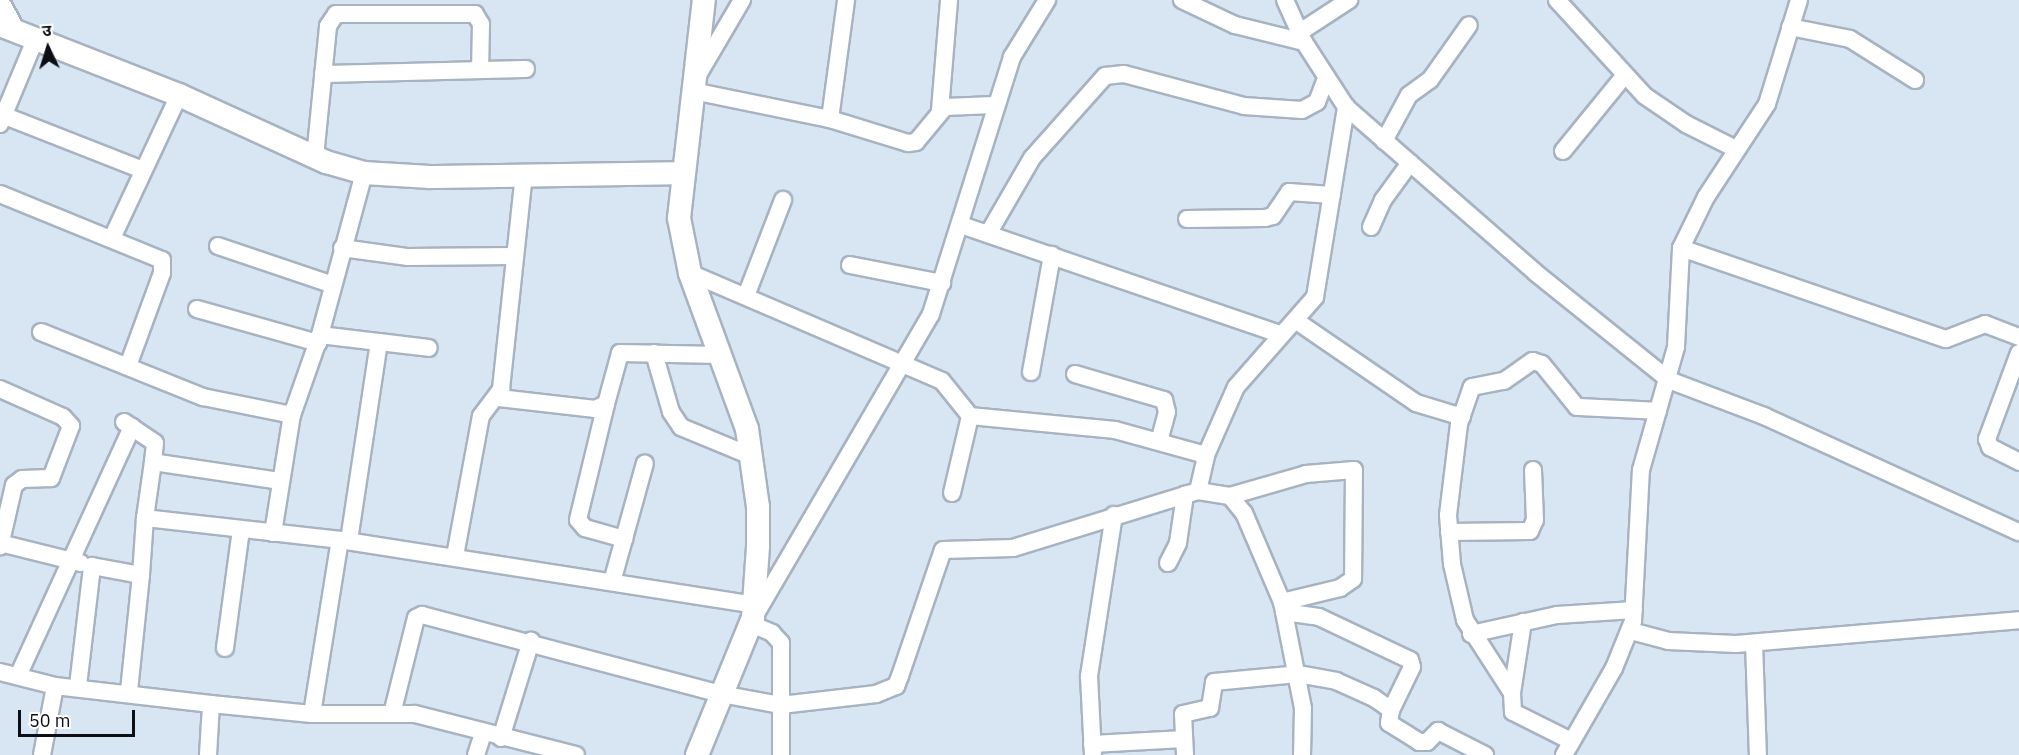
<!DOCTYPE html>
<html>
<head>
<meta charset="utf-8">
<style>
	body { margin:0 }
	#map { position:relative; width:2019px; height:755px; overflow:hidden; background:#d8e6f3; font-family:"IBM Plex Sans","Noto Sans Devanagari",sans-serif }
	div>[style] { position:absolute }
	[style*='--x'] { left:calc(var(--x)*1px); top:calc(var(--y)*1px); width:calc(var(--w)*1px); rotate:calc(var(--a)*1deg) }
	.roads { filter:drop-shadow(2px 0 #a7b3c0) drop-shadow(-2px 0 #a7b3c0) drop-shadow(0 2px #a7b3c0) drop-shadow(0 -2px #a7b3c0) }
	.street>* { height:16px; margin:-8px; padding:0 8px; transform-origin:8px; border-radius:8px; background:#fff }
	.secondary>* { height:22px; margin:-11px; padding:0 11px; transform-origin:11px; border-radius:11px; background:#fff }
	span { translate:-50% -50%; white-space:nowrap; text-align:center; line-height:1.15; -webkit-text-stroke:4.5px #fff; paint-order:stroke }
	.north { position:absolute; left:18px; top:18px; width:60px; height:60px; -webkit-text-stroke:4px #fff; paint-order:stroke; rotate:356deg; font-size:16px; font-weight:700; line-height:24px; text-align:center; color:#0c1015 }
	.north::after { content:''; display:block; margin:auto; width:21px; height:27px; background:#0c1015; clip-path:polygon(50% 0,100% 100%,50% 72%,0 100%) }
	.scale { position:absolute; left:18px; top:710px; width:117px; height:27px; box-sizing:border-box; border:3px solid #0c1015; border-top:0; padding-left:8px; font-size:18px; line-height:21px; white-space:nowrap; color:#0c1015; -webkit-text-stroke:4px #fff; paint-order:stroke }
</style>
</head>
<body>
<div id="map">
	<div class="roads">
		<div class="street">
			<div style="--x:0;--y:0;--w:35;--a:61"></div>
			<div style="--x:1182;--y:0;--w:59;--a:25.3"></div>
			<div style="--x:1235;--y:25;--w:71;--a:13.8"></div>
			<div style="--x:1285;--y:0;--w:46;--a:65.7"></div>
			<div style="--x:1304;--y:42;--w:77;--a:57.1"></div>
			<div style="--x:1346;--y:107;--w:252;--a:41.1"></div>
			<div style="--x:1536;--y:273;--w:171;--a:38.8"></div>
			<div style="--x:1669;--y:380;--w:102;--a:20.8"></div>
			<div style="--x:1764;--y:416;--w:280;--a:24.5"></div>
			<div style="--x:1557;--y:0;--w:130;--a:47.5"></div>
			<div style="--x:1645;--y:96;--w:50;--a:34.3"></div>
			<div style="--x:1686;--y:124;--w:56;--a:26.6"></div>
			<div style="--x:1790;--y:27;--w:61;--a:11.3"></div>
			<div style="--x:1850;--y:39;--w:77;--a:32.2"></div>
			<div style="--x:1300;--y:32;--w:59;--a:-33.1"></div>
			<div style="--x:323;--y:74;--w:203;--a:-1.4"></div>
			<div style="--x:698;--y:75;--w:87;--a:-59.6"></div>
			<div style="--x:693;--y:91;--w:140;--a:11.6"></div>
			<div style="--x:830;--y:119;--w:82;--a:17.1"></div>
			<div style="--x:908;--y:143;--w:8;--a:-7"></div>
			<div style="--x:916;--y:142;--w:45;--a:-50.4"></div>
			<div style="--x:945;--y:107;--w:49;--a:-2.3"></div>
			<div style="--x:940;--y:110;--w:110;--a:-85.3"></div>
			<div style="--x:0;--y:114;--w:154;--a:21.4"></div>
			<div style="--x:830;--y:119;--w:120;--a:-82.3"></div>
			<div style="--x:0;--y:124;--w:91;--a:-67.4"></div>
			<div style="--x:1384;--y:141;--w:52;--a:-61.5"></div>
			<div style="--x:1409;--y:95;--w:26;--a:-36"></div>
			<div style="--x:1430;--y:80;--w:67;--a:-54.7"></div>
			<div style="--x:1563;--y:151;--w:98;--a:-50.8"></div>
			<div style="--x:315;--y:157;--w:132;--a:-84.3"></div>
			<div style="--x:328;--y:26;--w:14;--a:-56"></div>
			<div style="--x:336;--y:14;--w:139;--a:0"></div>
			<div style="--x:475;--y:14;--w:12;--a:59"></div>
			<div style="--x:481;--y:24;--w:46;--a:91.2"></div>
			<div style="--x:0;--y:194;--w:175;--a:22.2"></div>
			<div style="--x:162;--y:260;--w:13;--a:90"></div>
			<div style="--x:162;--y:273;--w:99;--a:110.1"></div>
			<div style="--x:1187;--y:219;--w:78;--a:-0.7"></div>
			<div style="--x:1265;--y:218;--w:8;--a:-14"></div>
			<div style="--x:1273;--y:216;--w:29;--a:-56"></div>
			<div style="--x:1289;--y:192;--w:43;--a:4"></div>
			<div style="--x:961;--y:225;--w:336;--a:18.9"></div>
			<div style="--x:1371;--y:227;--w:30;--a:-66"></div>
			<div style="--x:1383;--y:200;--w:46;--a:-53.9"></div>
			<div style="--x:988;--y:234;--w:88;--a:-59.9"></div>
			<div style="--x:1032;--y:158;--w:110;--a:-48.3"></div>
			<div style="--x:1105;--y:76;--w:19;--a:-6"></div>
			<div style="--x:1124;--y:74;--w:124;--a:14.9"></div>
			<div style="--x:1244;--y:106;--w:58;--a:3.9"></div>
			<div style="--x:1302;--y:110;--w:17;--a:-28"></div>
			<div style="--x:1317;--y:102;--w:25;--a:-69"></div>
			<div style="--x:113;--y:236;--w:156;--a:-64.9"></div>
			<div style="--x:218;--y:246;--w:121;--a:18.7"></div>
			<div style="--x:342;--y:248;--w:67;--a:7.8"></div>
			<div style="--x:408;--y:257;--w:105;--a:-0.5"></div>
			<div style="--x:1681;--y:248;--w:280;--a:19"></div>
			<div style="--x:1946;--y:339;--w:42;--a:-21"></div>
			<div style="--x:1985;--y:324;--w:36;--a:21"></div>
			<div style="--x:850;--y:265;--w:94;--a:11.1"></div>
			<div style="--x:690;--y:273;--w:274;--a:23.2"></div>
			<div style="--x:942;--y:381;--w:45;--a:51.3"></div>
			<div style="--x:970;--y:416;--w:146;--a:5.5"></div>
			<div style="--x:1115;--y:430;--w:94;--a:15.4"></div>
			<div style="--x:746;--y:296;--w:103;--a:-68.9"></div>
			<div style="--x:197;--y:309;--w:126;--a:15.7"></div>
			<div style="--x:1295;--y:320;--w:147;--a:34.4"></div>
			<div style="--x:1416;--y:403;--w:48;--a:16.9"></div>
			<div style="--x:41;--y:332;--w:175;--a:21.9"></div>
			<div style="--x:203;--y:397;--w:91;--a:11.4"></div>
			<div style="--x:320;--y:335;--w:59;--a:6.8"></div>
			<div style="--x:379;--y:342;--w:201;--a:98.6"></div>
			<div style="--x:379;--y:342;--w:50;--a:6.8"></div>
			<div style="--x:654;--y:353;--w:61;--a:73.9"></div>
			<div style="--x:671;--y:412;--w:18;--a:56"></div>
			<div style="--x:681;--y:427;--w:76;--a:22.5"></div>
			<div style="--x:2019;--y:353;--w:92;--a:110.4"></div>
			<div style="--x:1987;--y:439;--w:9;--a:69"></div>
			<div style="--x:1990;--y:447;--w:33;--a:27"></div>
			<div style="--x:1031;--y:372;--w:119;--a:-79.8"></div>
			<div style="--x:1075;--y:374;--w:93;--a:16.3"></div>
			<div style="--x:1164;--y:400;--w:12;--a:76"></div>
			<div style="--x:1167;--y:412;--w:28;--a:105"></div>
			<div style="--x:0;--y:389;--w:69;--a:24"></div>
			<div style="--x:63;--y:417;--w:12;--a:48"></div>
			<div style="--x:71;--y:426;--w:56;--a:111"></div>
			<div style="--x:51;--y:478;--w:29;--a:178"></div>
			<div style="--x:22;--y:479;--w:10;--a:143"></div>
			<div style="--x:14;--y:485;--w:63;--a:102.9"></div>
			<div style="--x:499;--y:398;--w:97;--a:6.5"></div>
			<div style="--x:595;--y:409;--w:12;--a:-24"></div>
			<div style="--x:606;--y:404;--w:53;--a:-74.6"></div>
			<div style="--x:620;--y:353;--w:101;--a:1.1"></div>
			<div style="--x:606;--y:404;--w:119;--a:103.6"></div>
			<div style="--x:578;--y:520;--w:11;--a:49"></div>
			<div style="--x:585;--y:528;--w:41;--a:15.8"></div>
			<div style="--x:124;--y:422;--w:37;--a:34"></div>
			<div style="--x:155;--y:443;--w:19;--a:96"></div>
			<div style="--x:1198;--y:491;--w:37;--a:-77"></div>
			<div style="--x:1206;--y:455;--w:74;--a:-66.2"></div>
			<div style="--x:1236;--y:387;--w:120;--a:-48.7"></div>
			<div style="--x:1315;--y:297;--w:193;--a:-80.7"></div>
			<div style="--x:952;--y:493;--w:79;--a:-76.8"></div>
			<div style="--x:1230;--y:496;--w:79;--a:-16.1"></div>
			<div style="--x:1306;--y:474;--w:48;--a:-4.8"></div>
			<div style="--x:1354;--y:470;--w:109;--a:90.5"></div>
			<div style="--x:1353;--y:579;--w:16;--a:145"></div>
			<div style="--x:1340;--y:588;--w:60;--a:166.4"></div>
			<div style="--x:145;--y:518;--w:57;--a:-81.9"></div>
			<div style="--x:153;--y:462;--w:128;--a:8.5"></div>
			<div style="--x:1449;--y:532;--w:81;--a:-0.7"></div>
			<div style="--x:1530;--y:531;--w:12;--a:-66"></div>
			<div style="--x:1535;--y:520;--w:50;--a:-92.3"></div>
			<div style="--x:273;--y:533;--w:120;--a:-80.9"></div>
			<div style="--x:292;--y:415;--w:85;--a:-70.7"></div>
			<div style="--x:320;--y:335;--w:168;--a:-74.8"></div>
			<div style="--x:0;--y:543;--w:83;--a:13.9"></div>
			<div style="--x:455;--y:556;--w:142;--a:-79.5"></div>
			<div style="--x:481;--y:416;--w:34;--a:-53"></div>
			<div style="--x:501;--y:389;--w:216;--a:-83.9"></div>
			<div style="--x:1168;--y:563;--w:22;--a:-63"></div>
			<div style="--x:1178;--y:543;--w:49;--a:-81.7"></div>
			<div style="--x:612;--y:582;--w:123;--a:-74.5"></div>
			<div style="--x:1284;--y:612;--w:35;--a:8"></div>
			<div style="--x:1319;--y:617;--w:101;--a:25.3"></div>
			<div style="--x:1410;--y:660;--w:7;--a:74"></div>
			<div style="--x:1412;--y:667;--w:48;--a:116"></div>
			<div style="--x:754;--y:617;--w:351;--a:-59.7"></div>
			<div style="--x:931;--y:314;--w:269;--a:-72.5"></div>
			<div style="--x:1012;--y:57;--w:67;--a:-58.4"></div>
			<div style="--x:751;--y:624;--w:23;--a:23"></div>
			<div style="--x:772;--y:633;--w:13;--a:48"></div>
			<div style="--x:781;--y:643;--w:112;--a:90"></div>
			<div style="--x:1631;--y:631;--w:38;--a:15"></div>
			<div style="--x:1668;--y:641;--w:68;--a:2.5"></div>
			<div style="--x:1736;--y:644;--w:284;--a:-4.8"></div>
			<div style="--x:1471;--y:634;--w:88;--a:-12.5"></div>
			<div style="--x:1557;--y:615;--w:77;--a:-3.7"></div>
			<div style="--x:1754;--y:643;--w:112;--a:88"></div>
			<div style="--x:225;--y:648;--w:119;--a:-82.3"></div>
			<div style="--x:0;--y:672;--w:57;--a:14.3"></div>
			<div style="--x:55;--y:686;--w:157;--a:6.6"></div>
			<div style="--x:211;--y:704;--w:101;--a:5.7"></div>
			<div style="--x:312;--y:714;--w:103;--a:0"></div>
			<div style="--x:415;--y:714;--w:166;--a:14.3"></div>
			<div style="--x:18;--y:676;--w:274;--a:-65.4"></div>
			<div style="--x:78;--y:686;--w:121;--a:-83.3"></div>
			<div style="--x:92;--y:566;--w:50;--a:10.4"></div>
			<div style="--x:141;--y:575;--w:57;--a:-86"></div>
			<div style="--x:145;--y:518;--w:196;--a:6.4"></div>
			<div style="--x:340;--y:540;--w:420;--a:8.9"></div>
			<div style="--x:129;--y:691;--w:117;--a:-84.1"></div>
			<div style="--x:1512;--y:693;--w:72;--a:-81.2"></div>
			<div style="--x:312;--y:714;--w:176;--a:-80.9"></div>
			<div style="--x:392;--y:714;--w:99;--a:-76"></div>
			<div style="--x:416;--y:618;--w:7;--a:-27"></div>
			<div style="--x:422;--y:615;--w:309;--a:14.8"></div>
			<div style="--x:721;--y:694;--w:61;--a:10.4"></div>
			<div style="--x:781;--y:705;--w:96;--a:-6.6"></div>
			<div style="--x:876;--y:694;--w:22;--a:-22"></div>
			<div style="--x:896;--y:686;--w:11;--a:-68"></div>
			<div style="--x:900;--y:676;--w:133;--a:-71.2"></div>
			<div style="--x:943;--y:550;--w:70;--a:-1.6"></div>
			<div style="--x:1013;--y:548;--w:194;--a:-17.1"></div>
			<div style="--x:1198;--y:491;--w:32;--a:9"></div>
			<div style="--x:1230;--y:496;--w:22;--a:51"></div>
			<div style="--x:1244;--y:513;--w:97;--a:66.9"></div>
			<div style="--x:1282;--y:602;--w:108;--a:78.8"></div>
			<div style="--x:1303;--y:708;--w:47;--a:91.2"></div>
			<div style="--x:501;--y:738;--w:102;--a:-72.8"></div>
			<div style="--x:1571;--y:741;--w:65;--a:-153.4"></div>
			<div style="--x:1513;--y:712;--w:19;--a:-93"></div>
			<div style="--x:1512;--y:693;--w:87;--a:-122.8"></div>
			<div style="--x:1465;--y:620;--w:57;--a:-103.1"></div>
			<div style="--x:1452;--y:564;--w:49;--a:-94.7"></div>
			<div style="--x:1448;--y:515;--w:92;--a:-83.1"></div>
			<div style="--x:1459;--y:424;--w:39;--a:-71"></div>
			<div style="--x:1472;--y:387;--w:33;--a:-11"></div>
			<div style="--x:1504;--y:381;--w:35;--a:-35"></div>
			<div style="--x:1533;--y:361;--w:9;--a:18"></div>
			<div style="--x:1542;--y:364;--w:55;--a:50.9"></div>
			<div style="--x:1577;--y:407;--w:81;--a:2.8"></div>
			<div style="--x:1092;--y:744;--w:92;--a:-3.1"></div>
			<div style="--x:42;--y:755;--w:70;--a:-79.3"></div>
			<div style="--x:208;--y:755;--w:51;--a:-86.6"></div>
			<div style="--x:476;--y:755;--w:23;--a:-72"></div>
			<div style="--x:1093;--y:755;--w:79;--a:-92.9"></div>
			<div style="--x:1089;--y:676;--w:163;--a:-81.2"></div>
			<div style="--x:1185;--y:755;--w:41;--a:-92.8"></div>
			<div style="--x:1183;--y:714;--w:28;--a:-13"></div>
			<div style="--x:1210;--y:708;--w:26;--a:-81"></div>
			<div style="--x:1214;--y:682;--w:84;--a:-5.4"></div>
			<div style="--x:1298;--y:674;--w:39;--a:10"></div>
			<div style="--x:1336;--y:681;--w:42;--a:24.1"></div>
			<div style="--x:1374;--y:698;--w:21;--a:35"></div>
			<div style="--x:1391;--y:710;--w:13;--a:99"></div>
			<div style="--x:1389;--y:723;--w:36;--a:32"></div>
			<div style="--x:1419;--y:742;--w:8;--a:0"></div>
			<div style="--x:1427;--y:742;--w:16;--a:-45"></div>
			<div style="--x:1438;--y:731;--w:53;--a:27.1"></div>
			<div style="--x:1564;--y:755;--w:100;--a:-60.1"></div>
			<div style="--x:1614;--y:668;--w:51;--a:-68"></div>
			<div style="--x:1633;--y:621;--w:151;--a:-87"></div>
			<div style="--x:1641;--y:470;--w:128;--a:-74.1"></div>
			<div style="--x:1676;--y:347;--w:99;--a:-87.1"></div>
			<div style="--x:1681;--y:248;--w:57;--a:-63.9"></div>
			<div style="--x:1706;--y:197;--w:111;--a:-56.7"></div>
			<div style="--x:1767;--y:104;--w:109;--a:-72.9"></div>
		</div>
		<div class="secondary">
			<div style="--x:0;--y:25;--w:192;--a:21.4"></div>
			<div style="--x:179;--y:95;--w:162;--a:24.5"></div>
			<div style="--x:326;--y:162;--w:40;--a:16"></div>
			<div style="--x:364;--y:173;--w:66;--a:3.5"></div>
			<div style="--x:430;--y:177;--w:251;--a:-0.9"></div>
			<div style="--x:697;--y:755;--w:148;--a:-67.8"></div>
			<div style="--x:753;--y:618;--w:72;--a:-86"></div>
			<div style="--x:758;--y:546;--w:39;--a:-90"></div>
			<div style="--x:758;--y:507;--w:79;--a:-98"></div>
			<div style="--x:747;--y:429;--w:166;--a:-110.1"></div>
			<div style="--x:690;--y:273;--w:56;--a:-101.3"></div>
			<div style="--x:679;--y:218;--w:219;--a:-83.5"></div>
		</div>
	</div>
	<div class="north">उ</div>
	<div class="scale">50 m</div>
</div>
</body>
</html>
